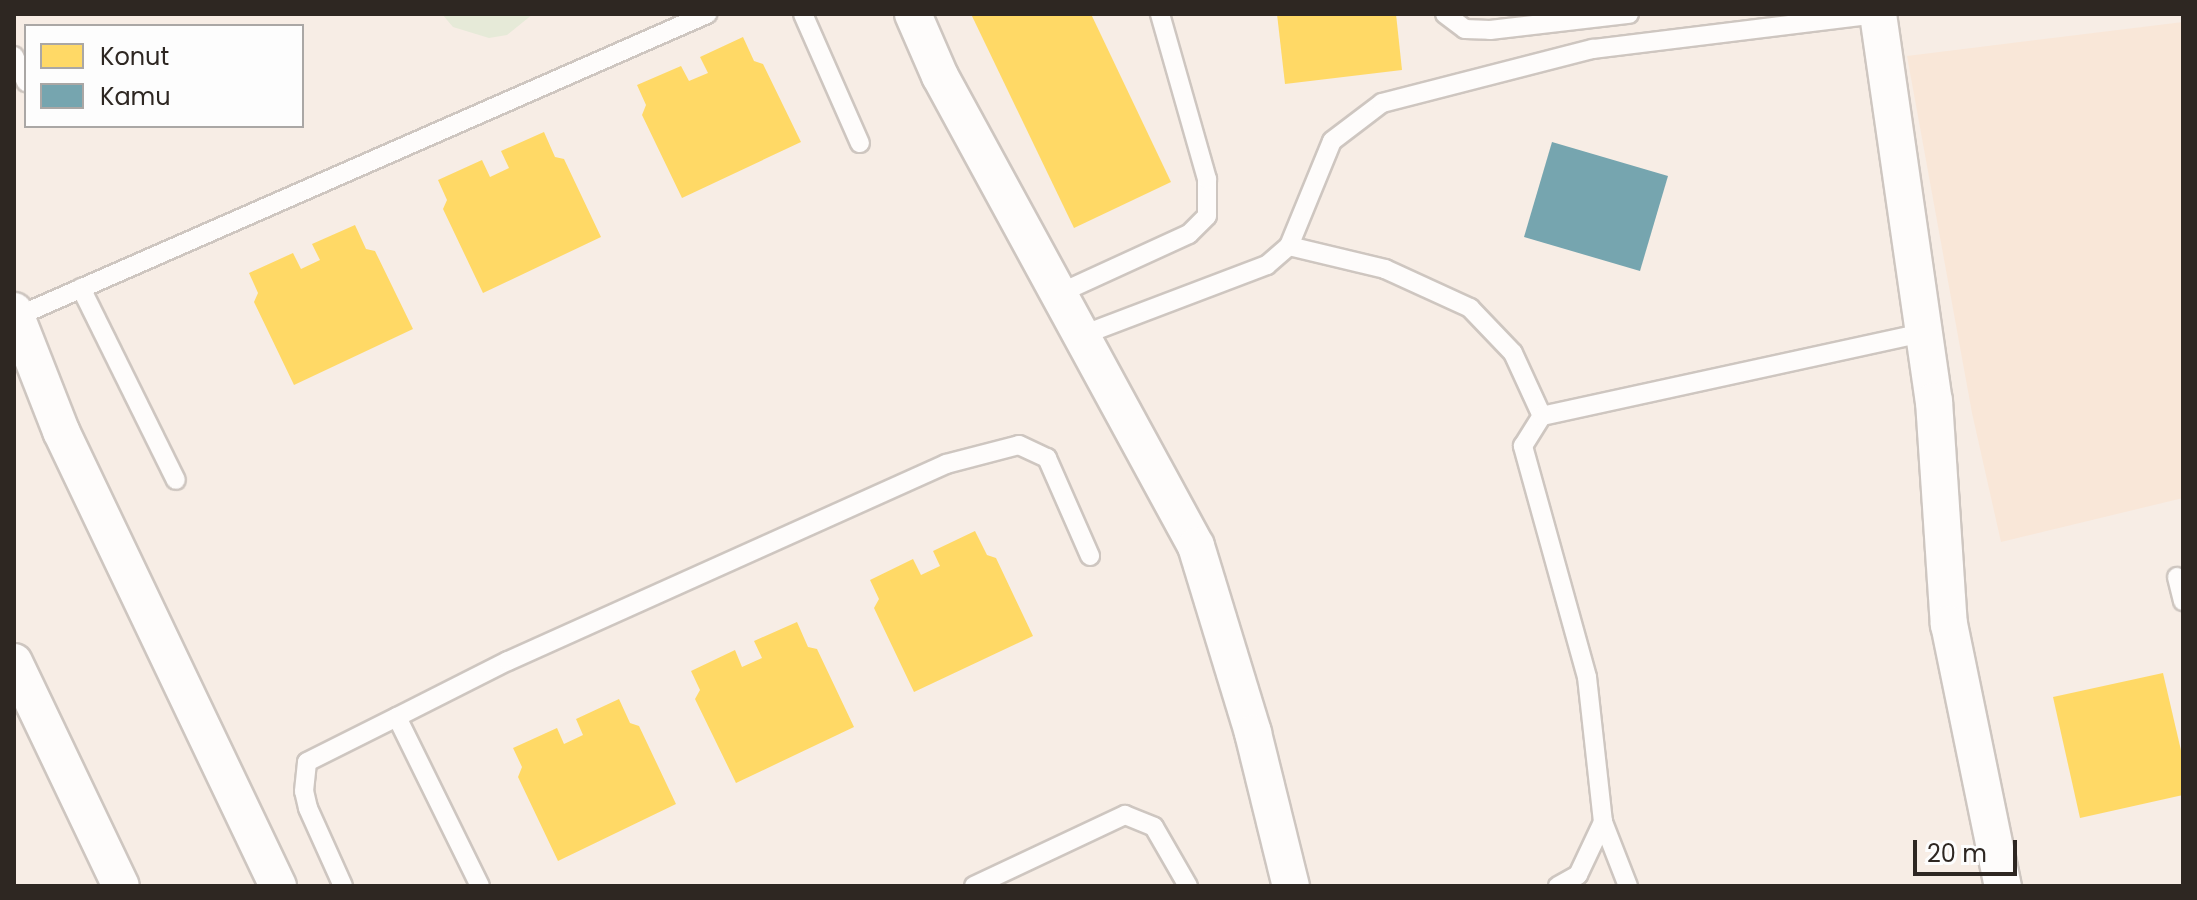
<!DOCTYPE html>
<html>
<head>
<meta charset="utf-8">
<style>
	body { margin:0 }
	#map { position:relative; width:2197px; height:900px; overflow:hidden; background:#f7ede5; font-family:Poppins,sans-serif }
	div>[style] { position:absolute }
	[style*='--x'] { left:calc(var(--x)*1px); top:calc(var(--y)*1px); width:calc(var(--w)*1px); rotate:calc(var(--a)*1deg) }
	.built>* { inset:0; background:#f9e7d8 }
	.green>* { inset:0; background:#e6ead8 }
	.homes>* { inset:0; background:#ffd966 }
	.public>* { inset:0; background:#76a5af }
	.roads { filter:drop-shadow(2px 0 #cec6c0) drop-shadow(-2px 0 #cec6c0) drop-shadow(0 2px #cec6c0) drop-shadow(0 -2px #cec6c0) }
	.service>* { height:18px; margin:-9px; padding:0 9px; transform-origin:9px; border-radius:9px; background:#fefcfb }
	.minor>* { height:36px; margin:-18px; padding:0 18px; transform-origin:18px; border-radius:18px; background:#fefcfb }
	span { translate:-50% -50%; white-space:nowrap; text-align:center; line-height:1.15; -webkit-text-stroke:8px #fdfdfd; paint-order:stroke }
	.frame { position:absolute; inset:0; border:16px solid #2e2722; pointer-events:none }
	.legend { position:absolute; left:24px; top:24px; width:280px; height:104px; box-sizing:border-box; background:#fdfdfd; border:2px solid #aaa7a5; margin:0; padding:10px 14px; list-style:none; font-size:24px; color:#2e2722 }
	.legend li { display:flex; align-items:center; gap:16px; height:40px }
	.legend b { width:40px; border:2px solid #aaa7a5 }
	.scale { position:absolute; left:1913px; top:840px; width:104px; height:36px; box-sizing:border-box; border:4px solid #2e2722; border-top:0; padding-left:10px; font-size:24px; line-height:28px; white-space:nowrap; color:#2e2722; -webkit-text-stroke:6px #fdfdfd; paint-order:stroke }
</style>
</head>
<body>
<div id="map">
	<div class="built">
		<div style="clip-path:polygon(2183px 22px,2183px 498px,2001px 542px,1972px 413px,1907px 56px)"></div>
	</div>
	<div class="green">
		<div style="clip-path:polygon(442px 14px,533px 14px,507px 35px,489px 38px,453px 27px)"></div>
	</div>
	<div class="homes">
		<div style="clip-path:polygon(971px 14px,1091px 14px,1171px 182px,1074px 228px)"></div>
		<div style="clip-path:polygon(1277px 14px,1396px 14px,1402px 70px,1285px 84px)"></div>
		<div style="clip-path:polygon(743px 37px,754px 61px,763px 64px,801px 142px,682px 198px,642px 115px,646px 105px,637px 85px,681px 66px,689px 81px,708px 73px,700px 57px)"></div>
		<div style="clip-path:polygon(544px 132px,555px 157px,564px 159px,601px 237px,483px 293px,443px 209px,447px 200px,438px 180px,482px 160px,490px 177px,509px 168px,501px 151px)"></div>
		<div style="clip-path:polygon(355px 225px,366px 249px,375px 251px,413px 329px,294px 385px,254px 302px,258px 293px,249px 273px,293px 253px,301px 269px,320px 260px,312px 244px)"></div>
		<div style="clip-path:polygon(975px 531px,987px 555px,996px 558px,1033px 636px,914px 692px,874px 608px,879px 599px,870px 580px,913px 559px,921px 575px,940px 566px,933px 551px)"></div>
		<div style="clip-path:polygon(797px 622px,808px 647px,817px 649px,854px 727px,736px 783px,695px 699px,700px 690px,691px 671px,735px 650px,742px 667px,762px 658px,754px 641px)"></div>
		<div style="clip-path:polygon(2163px 673px,2183px 759px,2183px 795px,2080px 818px,2053px 697px)"></div>
		<div style="clip-path:polygon(619px 699px,630px 723px,639px 726px,676px 804px,558px 861px,518px 777px,522px 767px,513px 748px,557px 728px,564px 744px,583px 735px,576px 719px)"></div>
	</div>
	<div class="public">
		<div style="clip-path:polygon(1552px 142px,1668px 176px,1640px 271px,1524px 237px)"></div>
	</div>
	<div class="roads">
		<div class="service">
			<div style="--x:803;--y:14;--w:141;--a:66.2"></div>
			<div style="--x:1445;--y:14;--w:25;--a:37"></div>
			<div style="--x:1465;--y:29;--w:25;--a:2"></div>
			<div style="--x:1490;--y:30;--w:140;--a:-6.6"></div>
			<div style="--x:14;--y:56;--w:29;--a:65"></div>
			<div style="--x:1289;--y:246;--w:99;--a:13.5"></div>
			<div style="--x:1385;--y:269;--w:94;--a:24.6"></div>
			<div style="--x:1470;--y:308;--w:62;--a:46.3"></div>
			<div style="--x:1513;--y:353;--w:69;--a:65.3"></div>
			<div style="--x:81;--y:288;--w:214;--a:63.7"></div>
			<div style="--x:1058;--y:294;--w:144;--a:-24.6"></div>
			<div style="--x:1189;--y:234;--w:25;--a:-45"></div>
			<div style="--x:1207;--y:216;--w:37;--a:-90"></div>
			<div style="--x:1207;--y:179;--w:172;--a:-105.9"></div>
			<div style="--x:16;--y:317;--w:755;--a:-23.68"></div>
			<div style="--x:1080;--y:336;--w:200;--a:-20.8"></div>
			<div style="--x:1267;--y:265;--w:29;--a:-41"></div>
			<div style="--x:1289;--y:246;--w:113;--a:-67.7"></div>
			<div style="--x:1332;--y:141;--w:63;--a:-37.2"></div>
			<div style="--x:1382;--y:103;--w:218;--a:-14.4"></div>
			<div style="--x:1593;--y:49;--w:287;--a:-7"></div>
			<div style="--x:2177;--y:577;--w:25;--a:76"></div>
			<div style="--x:1603;--y:822;--w:69;--a:68.7"></div>
			<div style="--x:343;--y:886;--w:85;--a:-114.2"></div>
			<div style="--x:308;--y:808;--w:17;--a:-103"></div>
			<div style="--x:304;--y:791;--w:29;--a:-84"></div>
			<div style="--x:307;--y:762;--w:101;--a:-26.6"></div>
			<div style="--x:480;--y:886;--w:188;--a:-116.2"></div>
			<div style="--x:397;--y:717;--w:124;--a:-26.8"></div>
			<div style="--x:508;--y:661;--w:480;--a:-24.2"></div>
			<div style="--x:946;--y:464;--w:75;--a:-14.6"></div>
			<div style="--x:1019;--y:445;--w:31;--a:25"></div>
			<div style="--x:1047;--y:458;--w:107;--a:66.3"></div>
			<div style="--x:974;--y:886;--w:167;--a:-25.2"></div>
			<div style="--x:1125;--y:815;--w:31;--a:22"></div>
			<div style="--x:1154;--y:827;--w:68;--a:60"></div>
			<div style="--x:1558;--y:886;--w:23;--a:-29"></div>
			<div style="--x:1578;--y:875;--w:59;--a:-64.7"></div>
			<div style="--x:1603;--y:822;--w:146;--a:-96.3"></div>
			<div style="--x:1587;--y:677;--w:240;--a:-105.5"></div>
			<div style="--x:1523;--y:446;--w:36;--a:-58"></div>
			<div style="--x:1542;--y:416;--w:391;--a:-12.3"></div>
		</div>
		<div class="minor">
			<div style="--x:913;--y:14;--w:68;--a:66.5"></div>
			<div style="--x:940;--y:76;--w:535;--a:61.42"></div>
			<div style="--x:1196;--y:546;--w:195;--a:73"></div>
			<div style="--x:1253;--y:733;--w:158;--a:76.1"></div>
			<div style="--x:1878;--y:14;--w:391;--a:81.8"></div>
			<div style="--x:1934;--y:401;--w:224;--a:86.2"></div>
			<div style="--x:1949;--y:624;--w:268;--a:78.4"></div>
			<div style="--x:14;--y:311;--w:129;--a:68.6"></div>
			<div style="--x:61;--y:431;--w:504;--a:64.5"></div>
			<div style="--x:14;--y:662;--w:248;--a:64.5"></div>
		</div>
	</div>
	<div class="frame"></div>
	<ul class="legend">
	<li><b style="height:22px;background:#ffd966"></b>Konut</li>
	<li><b style="height:22px;background:#76a5af"></b>Kamu</li>
	</ul>
	<div class="scale">20 m</div>
</div>
</body>
</html>
